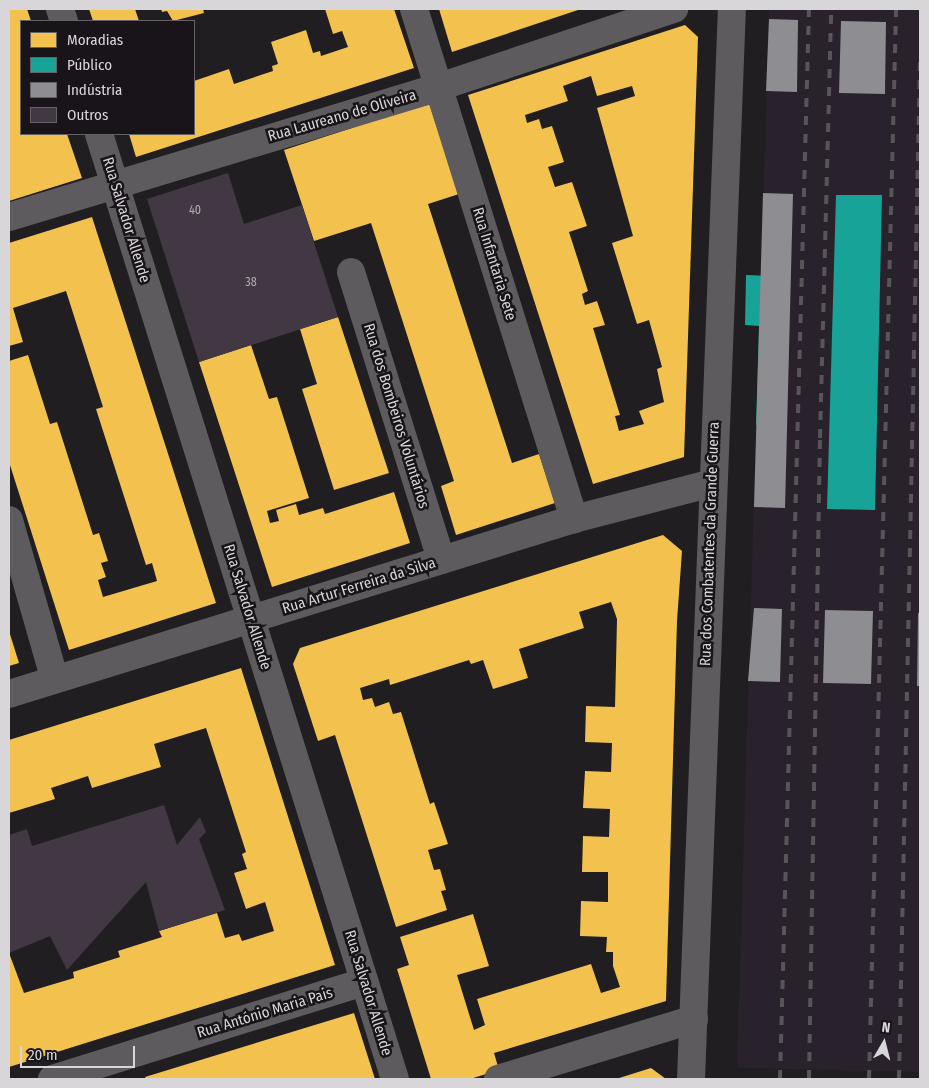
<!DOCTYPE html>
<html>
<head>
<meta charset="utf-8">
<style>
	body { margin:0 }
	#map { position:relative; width:929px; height:1088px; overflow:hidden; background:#201e21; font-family:"Fira Sans Condensed",sans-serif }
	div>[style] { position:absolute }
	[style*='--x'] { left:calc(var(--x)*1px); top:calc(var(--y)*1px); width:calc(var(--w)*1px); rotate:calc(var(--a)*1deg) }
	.built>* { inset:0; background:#29212b }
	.homes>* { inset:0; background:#f2c14e }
	.public>* { inset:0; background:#17a398 }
	.industry>* { inset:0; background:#8d8d92 }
	.building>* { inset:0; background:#413843 }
	.street>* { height:28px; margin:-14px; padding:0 14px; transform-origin:14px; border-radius:14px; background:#5d5b5e }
	.rail>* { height:4px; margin-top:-2px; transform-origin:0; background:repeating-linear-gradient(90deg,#575558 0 9px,transparent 0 18px) }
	span { translate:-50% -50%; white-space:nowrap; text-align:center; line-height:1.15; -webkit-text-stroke:5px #181419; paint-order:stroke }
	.number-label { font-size:12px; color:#b3aeb4 }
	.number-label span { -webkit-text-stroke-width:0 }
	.street-label { font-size:15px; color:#d9d6da }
	.frame { position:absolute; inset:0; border:10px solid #d9d6da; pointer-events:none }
	.legend { position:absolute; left:20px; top:20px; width:175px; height:115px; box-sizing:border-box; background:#181419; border:1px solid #656266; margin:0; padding:6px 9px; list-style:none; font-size:15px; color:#d9d6da }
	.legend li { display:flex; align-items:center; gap:10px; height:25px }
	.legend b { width:25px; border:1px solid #656266 }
	.north { position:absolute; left:859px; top:1018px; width:50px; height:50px; -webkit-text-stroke:4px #181419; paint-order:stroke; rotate:8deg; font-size:14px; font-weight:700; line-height:20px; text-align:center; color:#d9d6da }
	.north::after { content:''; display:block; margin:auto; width:18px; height:22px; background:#d9d6da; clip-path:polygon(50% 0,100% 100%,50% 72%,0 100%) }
	.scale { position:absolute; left:20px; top:1046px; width:115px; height:22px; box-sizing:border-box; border:2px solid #d9d6da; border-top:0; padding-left:6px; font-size:15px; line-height:18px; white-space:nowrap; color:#d9d6da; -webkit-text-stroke:4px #181419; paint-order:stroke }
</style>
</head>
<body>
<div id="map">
	<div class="built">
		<div style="clip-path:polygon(769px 9px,920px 9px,920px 1072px,737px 1068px,759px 326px,745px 325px,746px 275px,761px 275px)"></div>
	</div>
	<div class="homes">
		<div style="clip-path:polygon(9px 9px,27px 9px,31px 21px,21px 21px,21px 134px,67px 134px,82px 178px,9px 201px)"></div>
		<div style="clip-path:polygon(89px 9px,135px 9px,139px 21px,93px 21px)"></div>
		<div style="clip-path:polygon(161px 9px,203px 9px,204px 13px,173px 21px,167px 11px,162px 12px)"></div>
		<div style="clip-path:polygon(325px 9px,394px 9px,414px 68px,136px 157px,129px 134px,194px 134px,194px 81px,229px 69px,234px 84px,273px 71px,272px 66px,278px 64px,271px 42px,306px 30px,313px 53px,320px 51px,321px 56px,348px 47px,342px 31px,333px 34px)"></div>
		<div style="clip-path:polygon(439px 9px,581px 9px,452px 52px)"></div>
		<div style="clip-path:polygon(evenodd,685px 25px,698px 37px,684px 457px,593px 484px,468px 95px,685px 25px,591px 76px,597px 96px,632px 86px,635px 96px,597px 108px,633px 236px,612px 243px,637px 324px,649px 320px,662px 367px,657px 369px,664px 402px,639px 411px,644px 424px,619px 431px,615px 416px,620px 415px,593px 328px,605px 325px,597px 301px,585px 305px,582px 294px,588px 291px,569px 232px,587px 226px,572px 182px,555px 187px,548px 167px,564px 162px,552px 126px,542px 129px,539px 119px,527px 123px,525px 115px,568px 101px,563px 86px,591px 76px)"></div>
		<div style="clip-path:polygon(429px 103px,459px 194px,428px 204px,512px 463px,539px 454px,555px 503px,456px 535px,441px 486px,454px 481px,371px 223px,314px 241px,284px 150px)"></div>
		<div style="clip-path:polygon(92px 217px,216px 603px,69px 650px,9px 462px,9px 361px,28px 355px,50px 424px,57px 422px,93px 535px,99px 533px,108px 561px,101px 563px,106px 577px,98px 580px,103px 597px,157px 581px,152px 563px,146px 565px,96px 409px,103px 407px,66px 291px,13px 308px,23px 342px,9px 346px,9px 243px)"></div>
		<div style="clip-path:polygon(338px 317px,389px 473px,334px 490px,302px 389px,317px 384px,300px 329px)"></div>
		<div style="clip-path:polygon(251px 345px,269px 399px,277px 397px,309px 498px,267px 511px,270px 523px,279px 521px,276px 510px,296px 504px,299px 515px,323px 508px,325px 514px,394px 492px,410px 543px,272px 587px,199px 362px)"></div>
		<div style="clip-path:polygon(663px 535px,682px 551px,677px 621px,666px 1001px,494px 1053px,499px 1070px,470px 1079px,431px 1079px,397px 969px,409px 965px,400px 937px,473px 914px,489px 966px,457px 975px,474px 1030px,485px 1025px,477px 999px,591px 964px,601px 993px,620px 987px,613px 966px,613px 952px,606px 952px,607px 937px,580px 936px,581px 901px,608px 902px,608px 872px,582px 872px,583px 836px,609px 837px,610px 809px,583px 808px,585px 771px,611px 772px,612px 743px,585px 742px,586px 706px,615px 707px,617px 619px,611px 602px,579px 612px,584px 628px,519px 649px,528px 678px,493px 689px,483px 660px,471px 664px,469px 660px,390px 685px,389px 679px,360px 688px,363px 700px,372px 698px,375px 707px,389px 702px,393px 714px,401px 712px,430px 804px,434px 802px,448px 844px,428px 850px,434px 870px,440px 869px,446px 890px,441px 891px,447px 910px,396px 927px,335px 735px,318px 741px,293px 664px,300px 648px)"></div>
		<div style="clip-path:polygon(9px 631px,19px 663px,9px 666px)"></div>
		<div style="clip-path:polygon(241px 668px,335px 965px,9px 1067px,9px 953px,24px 993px,74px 978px,73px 972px,120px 957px,118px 951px,162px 937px,159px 931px,217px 913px,225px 938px,239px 934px,242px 941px,274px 931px,265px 902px,246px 909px,234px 873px,247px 869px,242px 854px,246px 852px,206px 728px,154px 744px,161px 767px,92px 788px,88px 776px,51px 788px,55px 799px,9px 813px,9px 740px)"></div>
		<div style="clip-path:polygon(354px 1013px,375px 1079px,146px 1079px,145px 1077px)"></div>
		<div style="clip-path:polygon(651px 1068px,666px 1079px,616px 1079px)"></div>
	</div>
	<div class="public">
		<div style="clip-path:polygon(836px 195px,882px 195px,875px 510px,827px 509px)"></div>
		<div style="clip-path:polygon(746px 275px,772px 276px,769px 421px,756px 425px,759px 326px,745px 325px)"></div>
	</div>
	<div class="industry">
		<div style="clip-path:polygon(769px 19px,798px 20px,797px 92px,766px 91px)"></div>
		<div style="clip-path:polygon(841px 21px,886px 22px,885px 94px,839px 93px)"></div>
		<div style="clip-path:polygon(763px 193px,793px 194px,785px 508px,754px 507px)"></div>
		<div style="clip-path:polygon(754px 608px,782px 609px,780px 682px,748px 681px)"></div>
		<div style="clip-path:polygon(825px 610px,873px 611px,871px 684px,823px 683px)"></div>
		<div style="clip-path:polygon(918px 613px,920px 613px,920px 686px,917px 686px)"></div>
	</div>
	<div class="building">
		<div style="clip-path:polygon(228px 173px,244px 224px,302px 205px,338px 317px,199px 362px,147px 199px)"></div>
		<div style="clip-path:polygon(164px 805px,177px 845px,200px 817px,206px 832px,199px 839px,225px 910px,159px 931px,146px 882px,67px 970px,50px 936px,9px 953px,9px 835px,27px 829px,32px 846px)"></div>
	</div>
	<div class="street">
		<div style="--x:60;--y:9;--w:13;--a:72"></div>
		<div style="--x:414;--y:9;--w:535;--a:72.58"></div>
		<div style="--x:99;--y:134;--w:990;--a:72.61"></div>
		<div style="--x:9;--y:217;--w:449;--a:-16.8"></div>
		<div style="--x:439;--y:87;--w:248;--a:-18.4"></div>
		<div style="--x:351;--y:272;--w:302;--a:72.6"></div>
		<div style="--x:9;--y:520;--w:166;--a:74"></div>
		<div style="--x:9;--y:694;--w:591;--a:-17.21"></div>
		<div style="--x:574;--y:519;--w:143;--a:-14.6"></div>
		<div style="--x:52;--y:1079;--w:327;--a:-17.3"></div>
		<div style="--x:498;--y:1079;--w:205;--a:-17"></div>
		<div style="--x:691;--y:1079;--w:1071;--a:-87.81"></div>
	</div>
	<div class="rail">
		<div style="--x:780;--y:1079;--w:1070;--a:-88.45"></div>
		<div style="--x:809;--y:1079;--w:641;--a:-89.02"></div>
		<div style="--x:820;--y:438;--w:429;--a:-88.5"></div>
		<div style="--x:869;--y:1079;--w:1070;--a:-88.55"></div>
		<div style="--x:899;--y:1079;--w:1017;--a:-88.82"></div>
	</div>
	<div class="number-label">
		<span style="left:195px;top:211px">40</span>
		<span style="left:251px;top:283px">38</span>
	</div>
	<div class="street-label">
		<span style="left:342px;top:116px;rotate:-16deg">Rua Laureano de Oliveira</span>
		<span style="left:126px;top:220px;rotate:73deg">Rua Salvador Allende</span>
		<span style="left:494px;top:264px;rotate:73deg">Rua Infantaria Sete</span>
		<span style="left:396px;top:416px;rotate:73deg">Rua dos Bombeiros Voluntários</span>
		<span style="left:710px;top:544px;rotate:-88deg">Rua dos Combatentes da Grande Guerra</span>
		<span style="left:359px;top:586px;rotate:-17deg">Rua Artur Ferreira da Silva</span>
		<span style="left:247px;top:607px;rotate:73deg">Rua Salvador Allende</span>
		<span style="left:368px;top:993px;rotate:73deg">Rua Salvador Allende</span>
		<span style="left:265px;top:1013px;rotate:-17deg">Rua António Maria Pais</span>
	</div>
	<div class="frame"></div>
	<ul class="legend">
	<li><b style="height:14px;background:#f2c14e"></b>Moradias</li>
	<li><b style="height:14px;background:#17a398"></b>Público</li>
	<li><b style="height:14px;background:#8d8d92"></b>Indústria</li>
	<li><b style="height:14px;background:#413843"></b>Outros</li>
	</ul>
	<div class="north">N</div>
	<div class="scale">20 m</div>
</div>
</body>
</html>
